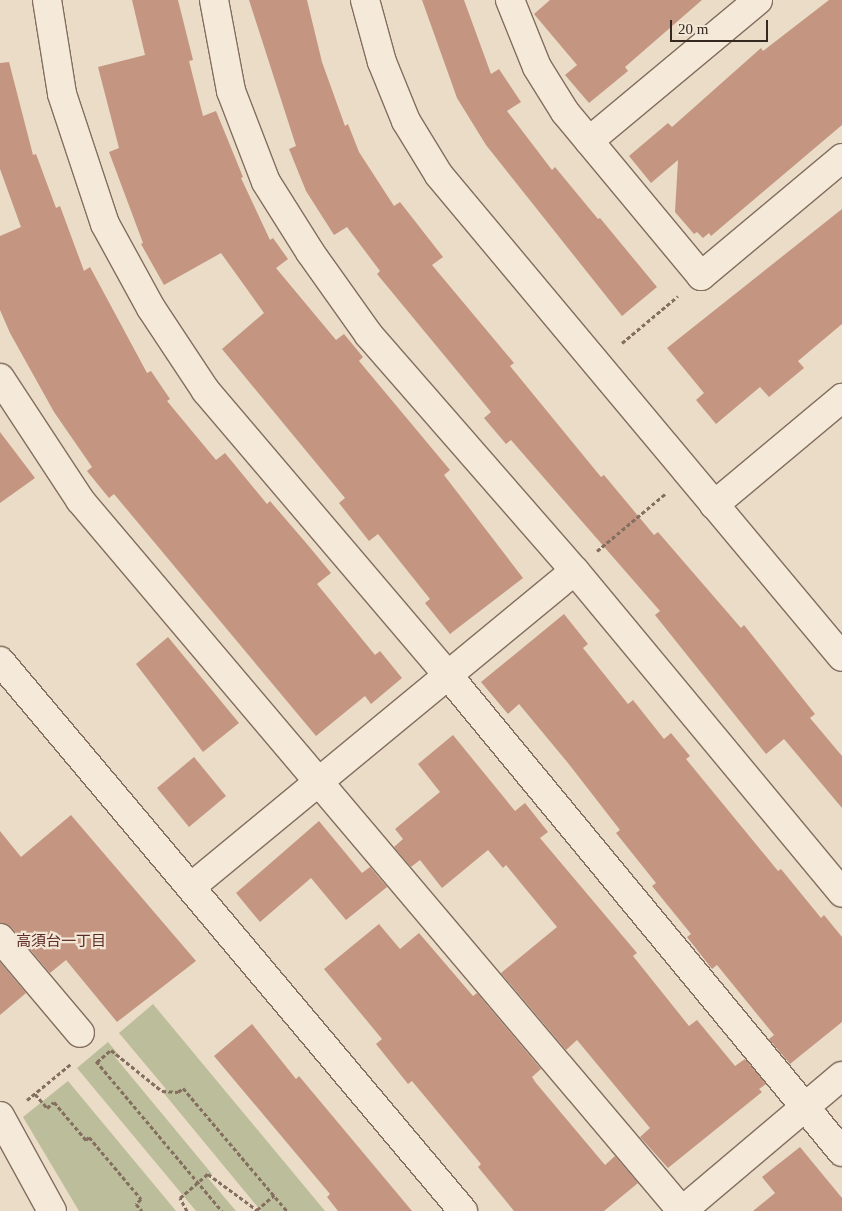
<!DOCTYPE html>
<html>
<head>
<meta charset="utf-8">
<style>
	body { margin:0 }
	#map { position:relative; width:842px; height:1211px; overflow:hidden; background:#eadcc7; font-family:"Times New Roman","Noto Sans JP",serif }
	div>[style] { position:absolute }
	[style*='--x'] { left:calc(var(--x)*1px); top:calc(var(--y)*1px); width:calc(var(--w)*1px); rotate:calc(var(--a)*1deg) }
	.cemetery>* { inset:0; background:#bcbd9a }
	.building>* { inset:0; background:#c49681 }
	.path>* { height:3px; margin-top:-1.5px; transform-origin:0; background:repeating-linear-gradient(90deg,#836e5f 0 4px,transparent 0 6.5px) }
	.roads { filter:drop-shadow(1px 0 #836e5f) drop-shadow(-1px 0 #836e5f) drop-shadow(0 1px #836e5f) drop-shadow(0 -1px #836e5f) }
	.minor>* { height:28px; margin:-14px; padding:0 14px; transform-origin:14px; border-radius:14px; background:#f5eada }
	.tertiary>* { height:28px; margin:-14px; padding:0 14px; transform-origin:14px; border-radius:14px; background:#f5eada }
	span { translate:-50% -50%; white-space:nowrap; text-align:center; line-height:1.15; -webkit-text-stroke:4.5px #f2e7d6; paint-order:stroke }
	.neighbourhood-label { font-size:15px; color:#5d2a25 }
	.scale { position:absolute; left:670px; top:20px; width:98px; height:22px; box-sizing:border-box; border:2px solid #352821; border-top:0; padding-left:6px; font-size:15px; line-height:18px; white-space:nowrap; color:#352821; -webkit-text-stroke:4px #f2e7d6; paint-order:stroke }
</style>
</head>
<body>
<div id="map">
	<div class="cemetery">
		<div style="clip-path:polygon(153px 1004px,325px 1211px,261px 1211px,162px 1091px,166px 1089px,119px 1033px)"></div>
		<div style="clip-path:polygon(108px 1042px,118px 1054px,115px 1057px,212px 1174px,208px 1178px,236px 1211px,196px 1211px,77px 1068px)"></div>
		<div style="clip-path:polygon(68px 1081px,176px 1211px,79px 1211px,23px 1117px)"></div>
	</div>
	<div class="building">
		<div style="clip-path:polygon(132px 0,178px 0,193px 60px,189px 61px,203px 116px,216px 111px,243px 177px,241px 178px,270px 240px,273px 238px,288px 259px,276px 268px,336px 340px,344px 334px,363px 357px,359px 361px,450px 470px,444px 475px,523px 578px,450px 634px,425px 603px,430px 599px,378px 534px,369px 541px,339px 503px,345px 498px,222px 349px,264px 313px,221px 253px,164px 285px,141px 244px,143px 243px,109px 152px,119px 148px,98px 67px,145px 55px)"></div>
		<div style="clip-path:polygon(249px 0,307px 0,322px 62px,345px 126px,348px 124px,359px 152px,394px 206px,400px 202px,443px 257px,432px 265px,514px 363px,510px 366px,601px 477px,604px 475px,654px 535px,658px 532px,741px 628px,744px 625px,815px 714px,810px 718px,842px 756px,842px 808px,784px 739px,766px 754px,655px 615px,660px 611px,511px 440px,506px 444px,484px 418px,491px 412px,377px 274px,380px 271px,347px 227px,334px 235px,306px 191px,289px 149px,296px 146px)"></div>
		<div style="clip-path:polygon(422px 0,464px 0,491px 74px,499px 69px,521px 102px,507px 111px,552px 170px,555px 167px,598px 219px,600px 218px,657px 287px,622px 316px,486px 145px,457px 98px)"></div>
		<div style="clip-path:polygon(550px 0,702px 0,625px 67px,628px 71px,589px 103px,565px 75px,577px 65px,534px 14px)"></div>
		<div style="clip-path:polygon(829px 0,842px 0,842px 125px,711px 236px,709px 233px,703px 238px,697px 232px,694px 234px,675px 212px,678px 160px,651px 183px,629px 156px,668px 123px,672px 127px,761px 48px,763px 51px)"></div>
		<div style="clip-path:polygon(9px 62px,33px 155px,36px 154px,56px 208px,60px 206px,84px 271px,90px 267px,147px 373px,151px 371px,170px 399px,167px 401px,216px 460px,225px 453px,267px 504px,270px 501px,307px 544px,331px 573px,317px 584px,375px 655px,380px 651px,402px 678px,371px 704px,365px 696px,316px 736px,114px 494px,109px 498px,87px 471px,92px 467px,54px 412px,10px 333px,0 310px,0 236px,21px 227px,0 169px,0 63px)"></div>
		<div style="clip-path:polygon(842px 209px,842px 324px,798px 361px,804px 368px,769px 397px,760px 387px,716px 424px,696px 400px,704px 393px,667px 348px)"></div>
		<div style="clip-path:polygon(0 432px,35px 478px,0 503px)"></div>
		<div style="clip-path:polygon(564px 614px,588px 644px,583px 648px,628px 704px,633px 700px,664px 739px,671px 733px,690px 756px,686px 759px,778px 871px,781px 869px,821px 918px,824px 915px,842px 937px,842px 1022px,790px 1064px,769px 1039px,774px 1035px,717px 965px,712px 969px,687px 937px,691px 934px,652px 886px,656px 883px,616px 833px,620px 830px,568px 763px,519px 704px,508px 714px,481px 682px)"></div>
		<div style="clip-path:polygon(168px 637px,239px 723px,203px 752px,136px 664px)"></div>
		<div style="clip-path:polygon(453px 735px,515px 811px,525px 803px,548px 832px,540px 838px,637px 953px,633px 956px,689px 1026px,697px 1020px,735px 1066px,745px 1059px,766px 1084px,759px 1089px,762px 1092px,668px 1168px,640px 1137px,650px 1128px,577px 1040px,566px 1050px,501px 973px,557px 927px,506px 865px,503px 868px,488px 850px,442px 888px,420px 860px,411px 867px,394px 847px,403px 839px,395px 829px,440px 792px,418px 764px)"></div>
		<div style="clip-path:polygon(194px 757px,226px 796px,189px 827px,157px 788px)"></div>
		<div style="clip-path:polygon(71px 815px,196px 961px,117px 1022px,66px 960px,50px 973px,12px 928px,0 923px,0 831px,21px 857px)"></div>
		<div style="clip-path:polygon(319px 821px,362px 873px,370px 867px,387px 887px,346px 920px,311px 878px,260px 922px,236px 893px)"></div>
		<div style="clip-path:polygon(379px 924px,400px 949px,419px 933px,473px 996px,477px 993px,541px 1069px,532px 1077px,536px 1083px,605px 1165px,615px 1156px,638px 1183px,604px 1211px,514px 1211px,478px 1167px,481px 1164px,412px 1081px,408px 1084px,376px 1044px,382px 1039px,324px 969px)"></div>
		<div style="clip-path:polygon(0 962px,26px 993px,0 1015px)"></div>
		<div style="clip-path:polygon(252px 1024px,296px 1079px,299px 1076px,412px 1211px,338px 1211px,327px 1197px,330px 1194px,214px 1056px)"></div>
		<div style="clip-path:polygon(800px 1147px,842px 1198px,842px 1211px,753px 1211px,775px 1193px,762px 1177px)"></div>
	</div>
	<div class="path">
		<div style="--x:622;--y:343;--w:73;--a:-40"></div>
		<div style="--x:597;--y:551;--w:89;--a:-40"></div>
		<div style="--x:96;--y:1061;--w:196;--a:50"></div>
		<div style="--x:97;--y:1062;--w:18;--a:-41"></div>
		<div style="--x:111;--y:1050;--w:65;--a:38.8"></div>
		<div style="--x:162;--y:1091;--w:16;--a:4"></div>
		<div style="--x:178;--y:1092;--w:6;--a:-39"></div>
		<div style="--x:183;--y:1088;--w:161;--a:49.8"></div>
		<div style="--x:35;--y:1094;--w:18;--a:49"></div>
		<div style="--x:47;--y:1108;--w:9;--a:-41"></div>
		<div style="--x:54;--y:1102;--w:50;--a:49.9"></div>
		<div style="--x:86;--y:1140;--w:4;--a:-45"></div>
		<div style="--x:89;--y:1137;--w:81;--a:50"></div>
		<div style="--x:141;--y:1199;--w:7;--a:135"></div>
		<div style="--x:136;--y:1204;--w:9;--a:49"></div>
		<div style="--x:27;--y:1100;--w:58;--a:-39.4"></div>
		<div style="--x:187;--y:1211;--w:15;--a:-118"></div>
		<div style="--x:180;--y:1198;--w:37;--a:-41"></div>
		<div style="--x:208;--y:1174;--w:61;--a:36.3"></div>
		<div style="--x:257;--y:1210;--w:23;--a:-41"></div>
	</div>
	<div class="roads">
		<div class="minor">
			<div style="--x:47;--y:0;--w:95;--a:80.9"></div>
			<div style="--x:62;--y:94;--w:137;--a:71.7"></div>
			<div style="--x:105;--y:224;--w:96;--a:61.3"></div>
			<div style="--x:151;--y:308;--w:100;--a:56.5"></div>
			<div style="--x:206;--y:391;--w:372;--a:49.6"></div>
			<div style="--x:447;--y:674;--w:620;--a:50.43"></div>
			<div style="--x:214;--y:0;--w:93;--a:79.4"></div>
			<div style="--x:231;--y:91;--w:97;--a:69"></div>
			<div style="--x:266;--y:182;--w:83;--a:57.8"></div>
			<div style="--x:310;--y:252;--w:102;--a:54.6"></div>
			<div style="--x:369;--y:335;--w:313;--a:48.9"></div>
			<div style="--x:575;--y:571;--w:418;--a:50.3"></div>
			<div style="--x:510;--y:0;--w:72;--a:68.1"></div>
			<div style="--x:537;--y:67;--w:53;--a:58.1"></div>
			<div style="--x:565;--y:112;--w:213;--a:50.3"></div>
			<div style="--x:701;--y:276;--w:184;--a:-39.9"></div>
			<div style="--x:589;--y:141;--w:220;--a:-39.8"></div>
			<div style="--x:0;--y:378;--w:146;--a:56.7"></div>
			<div style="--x:80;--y:500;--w:932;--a:49.75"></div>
			<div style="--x:682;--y:1211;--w:209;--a:-40.2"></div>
			<div style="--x:191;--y:887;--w:497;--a:-39.5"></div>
			<div style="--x:0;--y:938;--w:124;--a:49.9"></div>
			<div style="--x:0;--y:1116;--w:108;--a:61.3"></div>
		</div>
		<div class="tertiary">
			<div style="--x:365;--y:0;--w:64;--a:74.7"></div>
			<div style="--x:382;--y:62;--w:64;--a:67.9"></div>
			<div style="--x:406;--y:121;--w:63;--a:58.6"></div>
			<div style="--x:439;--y:175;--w:628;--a:50.1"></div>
			<div style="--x:714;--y:505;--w:167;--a:-39.9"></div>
			<div style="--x:0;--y:661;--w:719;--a:49.91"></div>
		</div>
	</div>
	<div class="neighbourhood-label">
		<span style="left:61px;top:942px">高須台一丁目</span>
	</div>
	<div class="scale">20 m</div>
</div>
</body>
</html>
